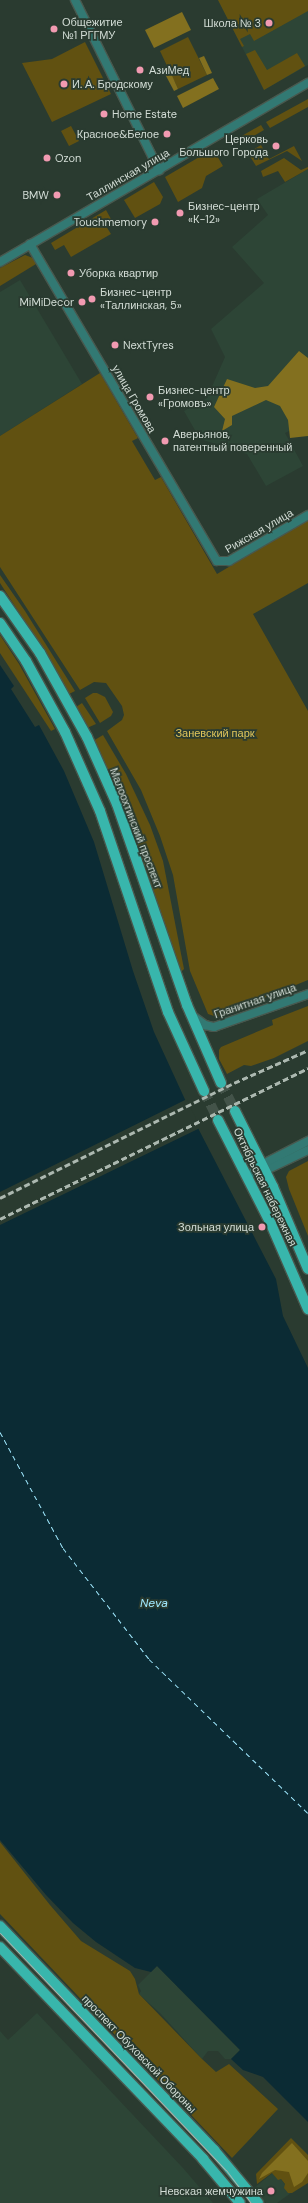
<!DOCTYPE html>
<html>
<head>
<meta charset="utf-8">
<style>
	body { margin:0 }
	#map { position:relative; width:308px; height:2203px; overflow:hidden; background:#2a3b30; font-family:"DM Sans",sans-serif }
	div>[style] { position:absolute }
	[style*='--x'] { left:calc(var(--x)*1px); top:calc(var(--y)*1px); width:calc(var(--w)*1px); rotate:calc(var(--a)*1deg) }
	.built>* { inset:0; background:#2d4536 }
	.green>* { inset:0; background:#615111 }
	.forest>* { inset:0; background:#83701f }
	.water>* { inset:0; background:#0b2b34 }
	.pier>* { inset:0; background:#2a3b30 }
	.ferry>* { height:1px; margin-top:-0.5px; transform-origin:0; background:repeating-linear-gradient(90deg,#a0e9ff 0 5px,transparent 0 9px) }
	.major-tunnel>* { height:10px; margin-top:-5px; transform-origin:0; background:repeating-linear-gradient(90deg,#435349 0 10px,transparent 0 15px) }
	.roads { filter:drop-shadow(1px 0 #48584e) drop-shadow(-1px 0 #48584e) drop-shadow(0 1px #48584e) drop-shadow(0 -1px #48584e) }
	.minor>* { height:8px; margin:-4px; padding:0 4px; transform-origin:4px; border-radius:4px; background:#327973 }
	.major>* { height:10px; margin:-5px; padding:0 5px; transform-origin:5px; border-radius:5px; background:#38b6ac }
	.tram>* { height:1px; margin:-0.5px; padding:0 0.5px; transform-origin:0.5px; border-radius:0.5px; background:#acb8b0 }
	.rail>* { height:2.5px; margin-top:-1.25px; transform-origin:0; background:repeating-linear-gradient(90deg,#acb8b0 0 6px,transparent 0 9px) }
	.dots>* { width:11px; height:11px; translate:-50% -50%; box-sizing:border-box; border:2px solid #2a3b30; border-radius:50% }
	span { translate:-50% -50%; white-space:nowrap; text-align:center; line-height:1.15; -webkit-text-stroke:3.5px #2a3b30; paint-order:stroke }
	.poi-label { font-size:11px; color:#d2dcd5 }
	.left { translate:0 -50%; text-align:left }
	.right { translate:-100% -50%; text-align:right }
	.street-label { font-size:11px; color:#d2dcd5 }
	.park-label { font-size:11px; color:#e0c55a }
	.water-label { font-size:12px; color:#a0e9ff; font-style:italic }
</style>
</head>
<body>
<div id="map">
	<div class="built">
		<div style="clip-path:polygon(218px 0,308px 0,308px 65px,264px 90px)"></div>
		<div style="clip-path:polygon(308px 169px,308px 422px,285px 433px,303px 466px,266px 486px,247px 454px,200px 439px,184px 411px,207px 398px,225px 357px,211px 329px,264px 283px,232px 247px,268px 215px,257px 199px)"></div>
		<div style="clip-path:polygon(20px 280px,82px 384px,0 436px,0 292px)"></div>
		<div style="clip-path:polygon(157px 1966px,240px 2050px,231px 2059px,225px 2059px,218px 2051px,208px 2051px,202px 2059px,161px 2014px,139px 1994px,141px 1991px,138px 1985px)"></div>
		<div style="clip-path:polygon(37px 2013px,183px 2168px,213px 2203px,0 2203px,0 2031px,8px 2040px)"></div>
		<div style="clip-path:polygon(275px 2171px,291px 2193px,277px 2203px,266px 2203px,254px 2188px)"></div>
	</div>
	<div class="green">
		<div style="clip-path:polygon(218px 0,308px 0,308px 11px,254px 41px,250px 34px,240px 39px,244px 46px,242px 47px)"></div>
		<div style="clip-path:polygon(188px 37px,207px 75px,178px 89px,160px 51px)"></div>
		<div style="clip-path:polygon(85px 42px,111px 94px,52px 122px,22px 63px,52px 59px)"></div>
		<div style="clip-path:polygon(255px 50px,267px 70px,297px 53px,305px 66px,264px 90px,246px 54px)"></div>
		<div style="clip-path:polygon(308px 99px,308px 107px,270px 128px,266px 122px)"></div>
		<div style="clip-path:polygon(261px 125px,264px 130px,243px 142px,240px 137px)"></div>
		<div style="clip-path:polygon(71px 126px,79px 141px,69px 146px,61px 131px)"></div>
		<div style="clip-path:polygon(261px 145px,269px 159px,294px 146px,302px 161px,287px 151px,256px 166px,248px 153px)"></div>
		<div style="clip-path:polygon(213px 149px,223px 166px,206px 176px,202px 188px,178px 202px,165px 177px)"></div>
		<div style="clip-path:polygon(284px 158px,301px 170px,308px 167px,308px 169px,285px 182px,278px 171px,263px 177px,261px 171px)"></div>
		<div style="clip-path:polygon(154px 182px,163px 197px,160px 204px,135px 218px,124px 200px)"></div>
		<div style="clip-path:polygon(106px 210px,111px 219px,104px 223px,111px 234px,71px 257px,64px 245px,55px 250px,51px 243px)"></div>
		<div style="clip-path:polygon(25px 255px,33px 258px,36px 264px,0 286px,0 268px)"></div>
		<div style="clip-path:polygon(100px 373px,138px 438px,132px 441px,155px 480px,161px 477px,217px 574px,308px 520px,308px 583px,253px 614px,308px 711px,308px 980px,217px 1017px,208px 1014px,190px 971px,173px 875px,160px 836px,141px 790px,107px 731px,122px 720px,124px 715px,122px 706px,106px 683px,94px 682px,80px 690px,0 567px,0 436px)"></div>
		<div style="clip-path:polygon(0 575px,25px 611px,75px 691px,69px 694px,44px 651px,0 583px)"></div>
		<div style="clip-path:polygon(0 635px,19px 664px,55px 729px,51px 731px,0 653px)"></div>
		<div style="clip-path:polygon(93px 693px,97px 693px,105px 697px,113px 712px,111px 716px,100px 723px,85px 698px)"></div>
		<div style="clip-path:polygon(82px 703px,96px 724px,87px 728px,76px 707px)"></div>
		<div style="clip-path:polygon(103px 735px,126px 774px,150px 825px,163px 861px,184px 969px,181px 972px,93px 741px)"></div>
		<div style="clip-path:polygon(308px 1006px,308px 1041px,274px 1058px,251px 1066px,244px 1065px,227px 1074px,219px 1059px,219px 1050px,221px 1047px,273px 1025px,272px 1020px)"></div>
		<div style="clip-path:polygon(308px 1161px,308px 1236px,289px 1189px,286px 1177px,289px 1171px)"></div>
		<div style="clip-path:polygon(0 1842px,50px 1905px,81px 1941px,130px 1971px,135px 1979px,139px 1994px,202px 2059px,216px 2072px,229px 2064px,278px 2109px,232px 2158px,0 1914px)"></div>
		<div style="clip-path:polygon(291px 2138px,308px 2155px,308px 2183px,292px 2193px,288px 2193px,284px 2188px,285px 2184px,281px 2179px,278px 2180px,272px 2173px,257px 2184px,256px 2174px)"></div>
	</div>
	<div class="forest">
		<div style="clip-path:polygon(182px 12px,191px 30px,154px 48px,145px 30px)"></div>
		<div style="clip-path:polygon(204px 56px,212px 73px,207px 75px,199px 58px)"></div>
		<div style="clip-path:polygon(170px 71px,178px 89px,174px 91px,165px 74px)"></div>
		<div style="clip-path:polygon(213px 78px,219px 89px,183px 108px,177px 96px)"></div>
		<div style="clip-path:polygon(299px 351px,308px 358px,308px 436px,290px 438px,288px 420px,280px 406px,266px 400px,232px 416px,232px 425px,222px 431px,225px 419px,214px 407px,227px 379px,255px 388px,268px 386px)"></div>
		<div style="clip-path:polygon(292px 2143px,308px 2161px,308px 2173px,302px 2182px,294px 2187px,289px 2172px,275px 2170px,259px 2179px,262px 2173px)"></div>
	</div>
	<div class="water">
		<div style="clip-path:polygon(0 665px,14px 686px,11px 689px,35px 727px,39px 725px,64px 771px,94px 842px,133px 971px,154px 1032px,199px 1130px,276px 1279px,283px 1316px,308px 1368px,308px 2122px,263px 2077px,243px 2070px,231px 2059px,240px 2050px,157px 1966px,151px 1972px,135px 1968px,96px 1942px,73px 1923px,46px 1895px,0 1840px)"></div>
	</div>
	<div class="pier">
		<div style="clip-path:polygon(187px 1099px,200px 1128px,0 1225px,0 1192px)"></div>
	</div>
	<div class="ferry">
		<div style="--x:0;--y:1432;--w:132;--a:61.5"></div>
		<div style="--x:63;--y:1548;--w:140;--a:52.2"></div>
		<div style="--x:149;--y:1659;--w:221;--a:44.1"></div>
	</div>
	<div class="major-tunnel">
		<div style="--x:221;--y:1083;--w:31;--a:63"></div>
		<div style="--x:204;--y:1091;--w:32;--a:64"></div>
	</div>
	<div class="roads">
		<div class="minor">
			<div style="--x:75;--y:0;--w:190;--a:63.7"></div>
			<div style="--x:30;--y:244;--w:368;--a:59.5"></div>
			<div style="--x:217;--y:561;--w:12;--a:0"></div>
			<div style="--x:229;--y:561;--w:91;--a:-30.2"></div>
			<div style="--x:0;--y:262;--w:356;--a:-30.2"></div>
			<div style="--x:190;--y:1014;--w:19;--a:36"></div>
			<div style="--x:205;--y:1025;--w:9;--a:13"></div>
			<div style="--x:214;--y:1027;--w:100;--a:-19.3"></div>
			<div style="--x:260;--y:1173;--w:53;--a:-25.6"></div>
			<div style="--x:248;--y:1176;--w:19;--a:-39"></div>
			<div style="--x:263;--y:1164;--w:51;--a:-27.1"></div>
		</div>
		<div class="major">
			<div style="--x:0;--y:596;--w:70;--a:54.9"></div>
			<div style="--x:40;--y:653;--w:96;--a:60.8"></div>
			<div style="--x:87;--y:737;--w:73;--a:65.9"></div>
			<div style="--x:117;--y:804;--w:213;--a:70.8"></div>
			<div style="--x:187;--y:1005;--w:85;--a:66.4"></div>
			<div style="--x:0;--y:623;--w:46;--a:55.6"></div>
			<div style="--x:26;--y:661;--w:81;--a:61.2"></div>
			<div style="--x:65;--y:732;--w:86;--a:66.1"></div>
			<div style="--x:100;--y:811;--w:212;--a:71.3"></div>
			<div style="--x:168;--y:1012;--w:87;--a:65.5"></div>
			<div style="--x:235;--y:1111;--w:85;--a:63.4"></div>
			<div style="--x:273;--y:1187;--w:89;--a:66.9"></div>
			<div style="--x:218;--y:1120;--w:117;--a:63"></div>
			<div style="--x:271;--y:1224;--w:93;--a:66.5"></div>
			<div style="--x:0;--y:1926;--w:310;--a:46.3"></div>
			<div style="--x:214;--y:2150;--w:69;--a:50.3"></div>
			<div style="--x:0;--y:1947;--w:294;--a:46.2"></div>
			<div style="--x:203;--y:2159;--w:57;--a:49.9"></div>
		</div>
	</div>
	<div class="tram">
		<div style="--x:0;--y:1933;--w:327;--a:46.4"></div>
		<div style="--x:226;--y:2170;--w:41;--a:52.9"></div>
	</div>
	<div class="rail">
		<div style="--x:0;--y:1198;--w:261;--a:-26.2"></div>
		<div style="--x:234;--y:1083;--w:81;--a:-24"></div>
		<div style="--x:0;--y:1219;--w:343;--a:-26.1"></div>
	</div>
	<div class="dots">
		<div style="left:269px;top:23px;background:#f19ab1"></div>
		<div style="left:54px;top:29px;background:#f19ab1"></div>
		<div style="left:140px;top:70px;background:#f19ab1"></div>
		<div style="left:64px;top:84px;background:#f19ab1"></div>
		<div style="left:104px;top:114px;background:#f19ab1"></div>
		<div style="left:167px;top:134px;background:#f19ab1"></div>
		<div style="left:276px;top:146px;background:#f19ab1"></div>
		<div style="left:47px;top:158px;background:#f19ab1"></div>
		<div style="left:57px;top:195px;background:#f19ab1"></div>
		<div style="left:180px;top:213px;background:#f19ab1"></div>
		<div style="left:155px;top:222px;background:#f19ab1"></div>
		<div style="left:71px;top:273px;background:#f19ab1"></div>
		<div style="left:92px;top:299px;background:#f19ab1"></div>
		<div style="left:82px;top:302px;background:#f19ab1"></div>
		<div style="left:115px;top:345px;background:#f19ab1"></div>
		<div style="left:150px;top:397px;background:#f19ab1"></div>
		<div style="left:165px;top:441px;background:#f19ab1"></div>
		<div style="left:262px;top:1227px;background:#f19ab1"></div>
		<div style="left:271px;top:2191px;background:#f19ab1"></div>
	</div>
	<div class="poi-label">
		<span class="left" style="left:62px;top:29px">Общежитие<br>№1 РГГМУ</span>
		<span class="right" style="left:261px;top:23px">Школа № 3</span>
		<span class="left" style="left:149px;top:70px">АзиМед</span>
		<span class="left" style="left:72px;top:84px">И. А. Бродскому</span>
		<span class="left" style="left:112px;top:114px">Home Estate</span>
		<span class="right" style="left:159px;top:134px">Красное&amp;Белое</span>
		<span class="right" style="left:268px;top:146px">Церковь<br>Большого Города</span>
		<span class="left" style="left:55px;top:158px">Ozon</span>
		<span class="right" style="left:49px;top:195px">BMW</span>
		<span class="left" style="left:188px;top:213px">Бизнес-центр<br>«К-12»</span>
		<span class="right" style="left:147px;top:222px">Touchmemory</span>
		<span class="left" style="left:79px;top:273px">Уборка квартир</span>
		<span class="left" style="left:100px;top:299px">Бизнес-центр<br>«Таллинская, 5»</span>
		<span class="right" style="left:74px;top:302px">MiMiDecor</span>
		<span class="left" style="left:123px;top:345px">NextTyres</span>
		<span class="left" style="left:158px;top:397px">Бизнес-центр<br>«Громовъ»</span>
		<span class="left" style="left:173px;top:441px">Аверьянов,<br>патентный поверенный</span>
		<span class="right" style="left:254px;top:1227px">Зольная улица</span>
		<span class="right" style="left:263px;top:2191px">Невская жемчужина</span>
	</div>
	<div class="street-label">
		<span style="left:128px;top:175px;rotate:-30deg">Таллинская улица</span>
		<span style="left:134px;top:399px;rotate:60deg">улица Громова</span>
		<span style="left:259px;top:531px;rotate:-30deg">Рижская улица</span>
		<span style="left:136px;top:828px;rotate:69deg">Малоохтинский проспект</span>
		<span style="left:255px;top:1001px;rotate:-19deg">Гранитная улица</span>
		<span style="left:265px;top:1187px;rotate:64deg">Октябрьская набережная</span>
		<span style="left:139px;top:2054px;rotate:46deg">проспект Обуховской Обороны</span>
	</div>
	<div class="park-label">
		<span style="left:215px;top:733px">Заневский парк</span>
	</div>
	<div class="water-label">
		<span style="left:154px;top:1604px">Neva</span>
	</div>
</div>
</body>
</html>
